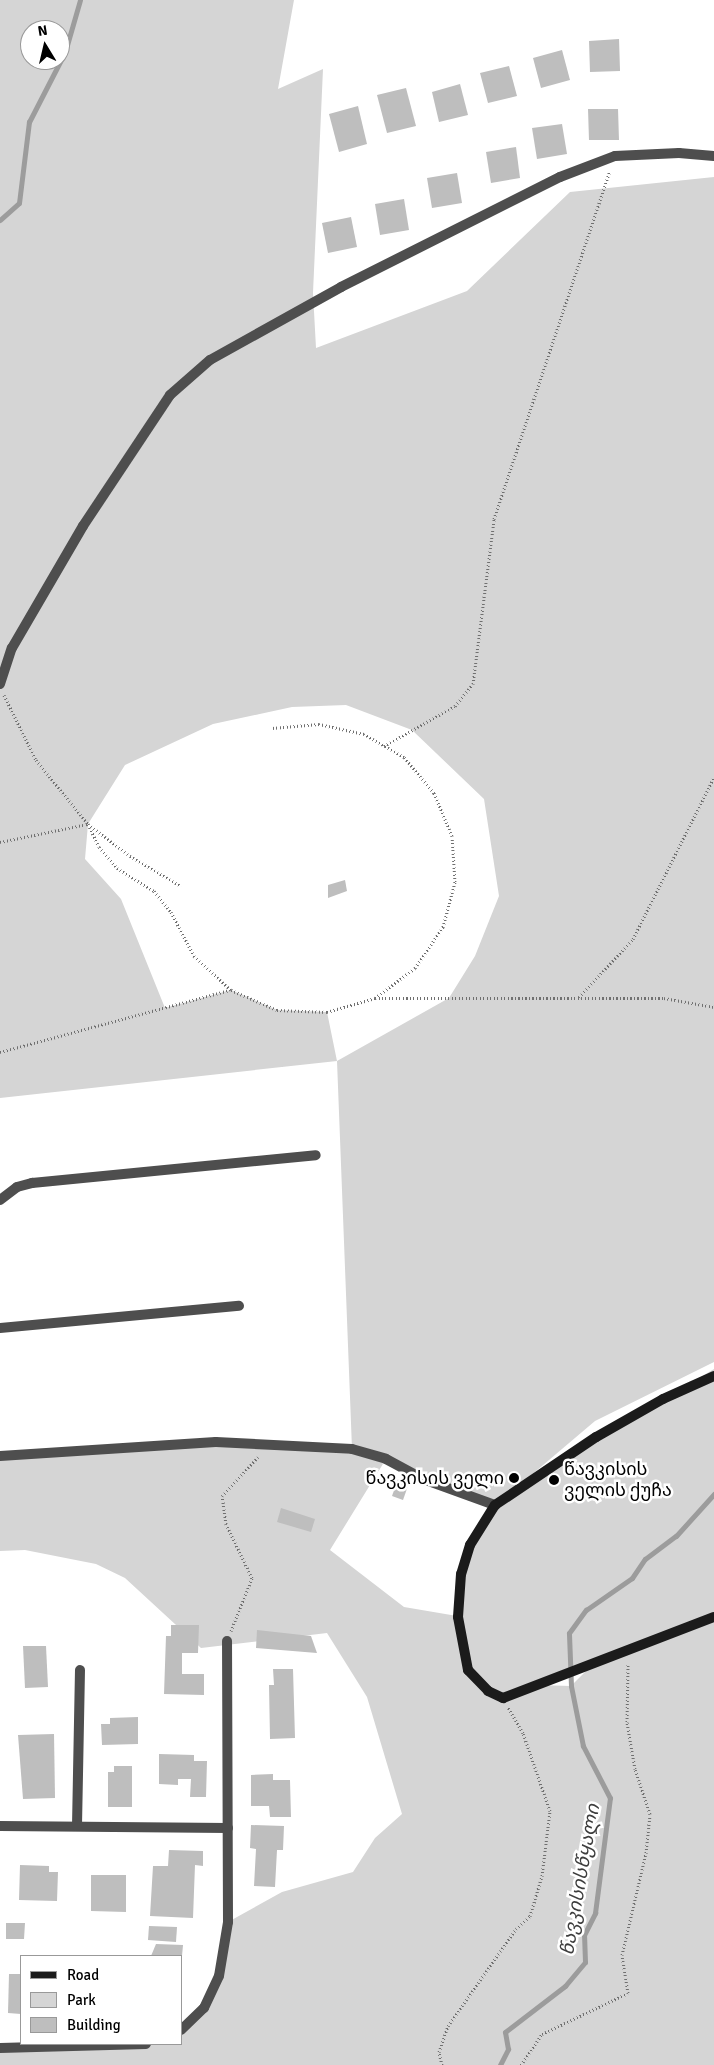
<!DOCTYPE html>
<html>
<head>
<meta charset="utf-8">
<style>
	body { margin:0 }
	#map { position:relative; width:714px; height:2065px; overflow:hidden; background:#fff; font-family:Signika,"Noto Sans Georgian",sans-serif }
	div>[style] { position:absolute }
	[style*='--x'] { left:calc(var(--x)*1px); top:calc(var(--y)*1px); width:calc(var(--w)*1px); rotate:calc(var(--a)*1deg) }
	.green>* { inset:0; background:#d5d5d5 }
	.stream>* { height:5px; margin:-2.5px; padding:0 2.5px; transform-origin:2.5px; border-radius:2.5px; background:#9c9c9c }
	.building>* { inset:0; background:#bebebe }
	.path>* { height:3px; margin-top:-1.5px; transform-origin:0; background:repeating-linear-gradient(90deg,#707070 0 1px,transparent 0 3.5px) }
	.minor>* { height:10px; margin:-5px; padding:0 5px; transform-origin:5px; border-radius:5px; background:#4e4e4e }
	.secondary>* { height:10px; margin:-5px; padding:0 5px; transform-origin:5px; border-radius:5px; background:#1b1b1b }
	.dots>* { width:14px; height:14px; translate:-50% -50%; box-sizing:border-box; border:2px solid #fff; border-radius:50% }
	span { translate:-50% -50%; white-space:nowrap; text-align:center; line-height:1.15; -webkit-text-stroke:5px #fff; paint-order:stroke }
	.poi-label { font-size:18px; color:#000 }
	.left { translate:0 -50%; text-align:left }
	.right { translate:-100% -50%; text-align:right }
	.water-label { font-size:19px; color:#3d3d3d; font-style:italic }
	.legend { position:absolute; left:20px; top:1955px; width:162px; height:90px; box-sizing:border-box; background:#fff; border:1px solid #999; margin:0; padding:6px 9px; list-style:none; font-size:15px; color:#000 }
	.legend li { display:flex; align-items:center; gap:10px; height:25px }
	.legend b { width:25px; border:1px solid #999 }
	.north { position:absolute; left:20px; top:20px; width:50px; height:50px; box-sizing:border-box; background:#fff; border:1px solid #999; border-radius:50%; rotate:351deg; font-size:14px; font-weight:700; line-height:20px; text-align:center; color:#000 }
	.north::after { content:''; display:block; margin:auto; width:18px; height:22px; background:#000; clip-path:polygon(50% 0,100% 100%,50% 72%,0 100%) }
</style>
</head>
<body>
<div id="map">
	<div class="green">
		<div style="clip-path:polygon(evenodd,0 0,294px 0,278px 89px,323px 69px,313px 293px,316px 348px,467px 291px,570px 192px,714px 177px,714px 1362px,595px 1421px,516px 1488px,714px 1369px,714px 2065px,0 2065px,0 2048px,181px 2044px,181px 2030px,204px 2008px,219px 1976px,228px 1922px,282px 1892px,353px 1872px,375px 1838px,402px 1814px,367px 1697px,327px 1633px,201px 1648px,125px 1578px,96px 1564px,25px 1550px,0 1551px,0 1456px,216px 1442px,352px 1449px,337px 1061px,0 1098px,0 0,30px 30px,60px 30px,60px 60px,30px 60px,30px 30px,0 0,346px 705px,412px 730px,484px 799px,499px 896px,475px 956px,449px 998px,337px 1061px,327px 1012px,277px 1010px,231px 990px,165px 1008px,121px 899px,85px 859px,88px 824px,125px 765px,213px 724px,292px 707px,346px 705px,0 0,386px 1459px,495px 1505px,461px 1574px,457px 1616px,404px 1607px,330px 1550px,386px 1459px,0 0,597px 1660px,571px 1686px,536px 1685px,597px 1660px)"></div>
	</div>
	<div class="stream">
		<div style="--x:0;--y:220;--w:25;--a:-42"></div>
		<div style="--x:19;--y:203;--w:82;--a:-83"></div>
		<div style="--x:29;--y:122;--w:79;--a:-62.8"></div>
		<div style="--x:65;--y:52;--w:54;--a:-73.9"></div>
		<div style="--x:500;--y:2065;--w:18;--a:-63"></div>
		<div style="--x:508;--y:2049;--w:17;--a:-100"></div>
		<div style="--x:505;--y:2032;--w:76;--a:-37.5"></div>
		<div style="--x:565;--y:1986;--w:31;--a:-50"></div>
		<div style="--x:585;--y:1962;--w:27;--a:-92"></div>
		<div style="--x:584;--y:1935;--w:25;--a:-63"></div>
		<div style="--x:595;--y:1913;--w:116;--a:-82.6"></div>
		<div style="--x:610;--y:1798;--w:59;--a:-117.4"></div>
		<div style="--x:583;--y:1746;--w:61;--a:-101.3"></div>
		<div style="--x:571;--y:1686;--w:53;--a:-92.2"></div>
		<div style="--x:569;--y:1633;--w:29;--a:-54"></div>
		<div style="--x:586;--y:1610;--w:56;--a:-34.8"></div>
		<div style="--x:632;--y:1578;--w:23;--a:-56"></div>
		<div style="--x:645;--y:1559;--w:39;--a:-37"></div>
		<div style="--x:676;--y:1536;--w:57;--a:-47.9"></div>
	</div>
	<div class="building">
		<div style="clip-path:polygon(619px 39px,620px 71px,590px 72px,589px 41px)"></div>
		<div style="clip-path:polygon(562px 50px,570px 80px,541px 88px,533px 58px)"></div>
		<div style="clip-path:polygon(509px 66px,517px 96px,488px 103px,480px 73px)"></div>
		<div style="clip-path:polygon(460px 84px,468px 115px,439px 122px,432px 92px)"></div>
		<div style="clip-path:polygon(406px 88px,416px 126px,387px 133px,377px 95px)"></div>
		<div style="clip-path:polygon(358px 106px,367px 144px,339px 152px,329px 114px)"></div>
		<div style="clip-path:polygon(588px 109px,618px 109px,619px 140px,589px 140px)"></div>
		<div style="clip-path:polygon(562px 124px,567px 154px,537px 159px,532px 128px)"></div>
		<div style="clip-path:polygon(516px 147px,520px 178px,491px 183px,486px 152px)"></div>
		<div style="clip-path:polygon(457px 173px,462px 203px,432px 208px,427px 178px)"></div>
		<div style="clip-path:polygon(404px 199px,409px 230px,380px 235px,375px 204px)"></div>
		<div style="clip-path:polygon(351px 217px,357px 247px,328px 253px,322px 223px)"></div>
		<div style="clip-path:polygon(345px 880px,347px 891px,328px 898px,328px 885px)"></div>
		<div style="clip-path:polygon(398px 1479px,409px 1483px,403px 1500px,392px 1496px)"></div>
		<div style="clip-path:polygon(281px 1508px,315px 1519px,311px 1532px,277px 1522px)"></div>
		<div style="clip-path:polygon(171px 1625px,199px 1625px,198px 1653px,182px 1653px,182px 1674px,204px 1674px,204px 1695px,164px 1694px,166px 1636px,171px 1636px)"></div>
		<div style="clip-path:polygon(257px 1630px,311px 1636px,317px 1653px,256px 1648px)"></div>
		<div style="clip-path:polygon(23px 1646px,46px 1646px,48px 1687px,25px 1688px)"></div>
		<div style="clip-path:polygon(273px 1669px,293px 1669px,295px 1738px,270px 1739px,269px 1685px,274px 1685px)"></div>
		<div style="clip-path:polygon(138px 1717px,138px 1744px,102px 1745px,101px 1724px,110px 1724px,110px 1718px)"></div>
		<div style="clip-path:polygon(54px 1734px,55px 1798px,23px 1799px,18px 1735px)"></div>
		<div style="clip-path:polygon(159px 1754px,194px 1755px,194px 1761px,207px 1761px,206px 1797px,190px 1797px,191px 1779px,178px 1779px,178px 1785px,159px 1784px)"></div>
		<div style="clip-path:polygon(114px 1766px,132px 1766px,132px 1807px,108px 1807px,108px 1772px,114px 1772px)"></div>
		<div style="clip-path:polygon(273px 1774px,273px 1780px,290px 1780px,291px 1817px,270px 1817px,269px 1806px,251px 1806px,251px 1775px)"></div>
		<div style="clip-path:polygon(251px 1825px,284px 1826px,283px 1850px,277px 1850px,275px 1887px,254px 1886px,256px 1849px,250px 1848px)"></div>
		<div style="clip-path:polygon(169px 1850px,203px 1851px,203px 1866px,195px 1865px,193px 1918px,150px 1916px,153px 1866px,168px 1866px)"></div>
		<div style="clip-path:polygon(20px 1865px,49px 1866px,49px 1872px,58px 1872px,57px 1901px,19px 1900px)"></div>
		<div style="clip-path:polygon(91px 1875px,126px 1875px,126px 1912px,91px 1911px)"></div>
		<div style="clip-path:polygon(6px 1923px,25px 1923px,24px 1939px,6px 1939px)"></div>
		<div style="clip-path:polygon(149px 1926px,177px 1927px,176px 1942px,148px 1940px)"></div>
		<div style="clip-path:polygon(156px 1944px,183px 1945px,182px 1956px,151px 1956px)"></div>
		<div style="clip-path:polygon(9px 1974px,21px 1974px,21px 2014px,8px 2013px)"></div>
	</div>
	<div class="path">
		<div style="--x:4;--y:695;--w:72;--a:63.8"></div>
		<div style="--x:36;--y:760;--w:82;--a:50.9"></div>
		<div style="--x:88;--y:824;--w:53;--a:37.3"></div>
		<div style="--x:130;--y:856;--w:59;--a:30.5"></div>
		<div style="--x:384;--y:746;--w:81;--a:-29.4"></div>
		<div style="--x:455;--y:706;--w:28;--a:-51"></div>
		<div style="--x:473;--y:684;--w:166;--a:-82.7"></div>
		<div style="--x:494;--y:519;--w:367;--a:-71.6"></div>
		<div style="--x:0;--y:842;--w:90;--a:-11.6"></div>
		<div style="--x:88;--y:824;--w:25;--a:64"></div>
		<div style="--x:99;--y:847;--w:28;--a:49"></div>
		<div style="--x:117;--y:868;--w:44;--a:31.9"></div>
		<div style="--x:154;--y:891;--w:27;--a:51"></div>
		<div style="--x:171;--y:912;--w:50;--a:62.4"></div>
		<div style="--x:194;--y:956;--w:50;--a:42.6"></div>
		<div style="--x:231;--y:990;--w:50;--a:23.5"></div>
		<div style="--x:277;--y:1010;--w:50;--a:2.3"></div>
		<div style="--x:327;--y:1012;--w:50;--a:-16.3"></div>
		<div style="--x:375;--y:998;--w:50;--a:-36.9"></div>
		<div style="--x:415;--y:968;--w:50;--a:-55.7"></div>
		<div style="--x:443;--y:927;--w:47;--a:-75.1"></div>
		<div style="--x:455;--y:882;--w:46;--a:-93.7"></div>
		<div style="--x:452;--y:836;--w:47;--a:-112.7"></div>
		<div style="--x:434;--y:793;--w:47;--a:-129.8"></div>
		<div style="--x:404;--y:757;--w:46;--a:-150.1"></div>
		<div style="--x:364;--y:734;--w:46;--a:-167.5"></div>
		<div style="--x:319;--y:724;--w:47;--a:175.1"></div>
		<div style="--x:579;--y:997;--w:79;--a:-47"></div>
		<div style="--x:633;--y:939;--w:181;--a:-63.4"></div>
		<div style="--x:375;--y:998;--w:289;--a:0"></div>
		<div style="--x:664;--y:998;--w:51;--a:10.2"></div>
		<div style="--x:0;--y:1052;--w:238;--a:-15.1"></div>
		<div style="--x:231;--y:1631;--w:57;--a:-68.4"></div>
		<div style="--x:252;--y:1578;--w:60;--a:-115.7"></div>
		<div style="--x:226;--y:1524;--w:28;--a:-98"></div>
		<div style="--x:222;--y:1496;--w:53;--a:-47.3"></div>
		<div style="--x:442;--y:2065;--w:13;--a:-103"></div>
		<div style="--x:439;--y:2052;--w:28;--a:-71"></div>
		<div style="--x:448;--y:2026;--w:118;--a:-55"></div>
		<div style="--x:516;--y:1929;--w:19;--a:-43"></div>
		<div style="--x:530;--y:1916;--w:42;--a:-73.3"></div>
		<div style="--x:542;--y:1876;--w:65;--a:-83"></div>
		<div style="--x:550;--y:1811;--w:83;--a:-109.1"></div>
		<div style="--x:523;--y:1733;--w:30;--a:-120"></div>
		<div style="--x:521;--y:2065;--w:37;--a:-56"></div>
		<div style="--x:542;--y:2034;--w:95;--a:-25.5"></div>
		<div style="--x:628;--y:1993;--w:38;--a:-99"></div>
		<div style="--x:622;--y:1955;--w:105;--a:-76.8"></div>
		<div style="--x:646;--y:1853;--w:39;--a:-84"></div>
		<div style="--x:650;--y:1814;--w:47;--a:-108.4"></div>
		<div style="--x:635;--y:1769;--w:48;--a:-99.7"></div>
		<div style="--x:627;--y:1722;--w:59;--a:-89"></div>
	</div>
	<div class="minor">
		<div style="--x:0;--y:684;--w:38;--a:-72"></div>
		<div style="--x:12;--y:648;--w:141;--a:-59.8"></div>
		<div style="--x:83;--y:526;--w:157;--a:-56.4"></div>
		<div style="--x:170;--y:395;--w:53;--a:-41.2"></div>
		<div style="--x:210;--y:360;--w:150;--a:-29.1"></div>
		<div style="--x:341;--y:287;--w:245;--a:-26.7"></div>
		<div style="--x:560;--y:177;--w:59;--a:-20.9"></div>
		<div style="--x:615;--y:156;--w:64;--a:-2.7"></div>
		<div style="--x:679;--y:153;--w:35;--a:5"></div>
		<div style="--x:0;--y:1200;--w:21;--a:-37"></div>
		<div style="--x:17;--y:1187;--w:16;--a:-15"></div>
		<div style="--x:32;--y:1183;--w:285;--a:-5.6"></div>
		<div style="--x:0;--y:1328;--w:240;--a:-5.3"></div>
		<div style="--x:0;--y:1456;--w:216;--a:-3.7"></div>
		<div style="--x:216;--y:1442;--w:136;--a:2.9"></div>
		<div style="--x:352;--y:1449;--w:35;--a:16"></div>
		<div style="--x:386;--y:1459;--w:42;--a:28.4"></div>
		<div style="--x:423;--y:1479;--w:77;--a:19.9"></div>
		<div style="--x:0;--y:1826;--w:228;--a:0.5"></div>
		<div style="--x:77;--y:1826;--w:156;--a:-88.9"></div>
		<div style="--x:181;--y:2030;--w:32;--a:-44"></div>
		<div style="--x:204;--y:2008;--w:35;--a:-65"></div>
		<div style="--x:219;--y:1976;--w:55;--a:-80.5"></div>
		<div style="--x:228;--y:1922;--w:281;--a:-90.2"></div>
		<div style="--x:0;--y:2048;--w:146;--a:-1.6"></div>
	</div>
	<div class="secondary">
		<div style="--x:714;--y:1376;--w:56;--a:155.7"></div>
		<div style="--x:663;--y:1399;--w:77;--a:150.4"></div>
		<div style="--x:596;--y:1437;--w:122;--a:146"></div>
		<div style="--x:495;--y:1505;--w:47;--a:122"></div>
		<div style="--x:470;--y:1545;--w:30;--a:107"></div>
		<div style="--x:461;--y:1574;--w:43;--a:94"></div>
		<div style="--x:458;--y:1617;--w:54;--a:79.3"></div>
		<div style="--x:468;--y:1670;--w:29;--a:46"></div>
		<div style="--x:488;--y:1691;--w:17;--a:25"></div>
		<div style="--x:503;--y:1698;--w:226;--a:-21"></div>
	</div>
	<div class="dots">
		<div style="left:514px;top:1478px;background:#000"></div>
		<div style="left:554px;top:1480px;background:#000"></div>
	</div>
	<div class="poi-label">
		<span class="left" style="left:564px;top:1480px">წავკისის<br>ველის ქუჩა</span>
		<span class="right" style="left:504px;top:1478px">წავკისის ველი</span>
	</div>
	<div class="water-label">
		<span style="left:581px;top:1880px;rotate:-80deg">წავკისისწყალი</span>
	</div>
	<ul class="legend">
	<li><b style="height:6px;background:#1b1b1b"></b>Road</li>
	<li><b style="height:14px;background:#d5d5d5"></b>Park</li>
	<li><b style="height:14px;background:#bebebe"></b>Building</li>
	</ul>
	<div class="north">N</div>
</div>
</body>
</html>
